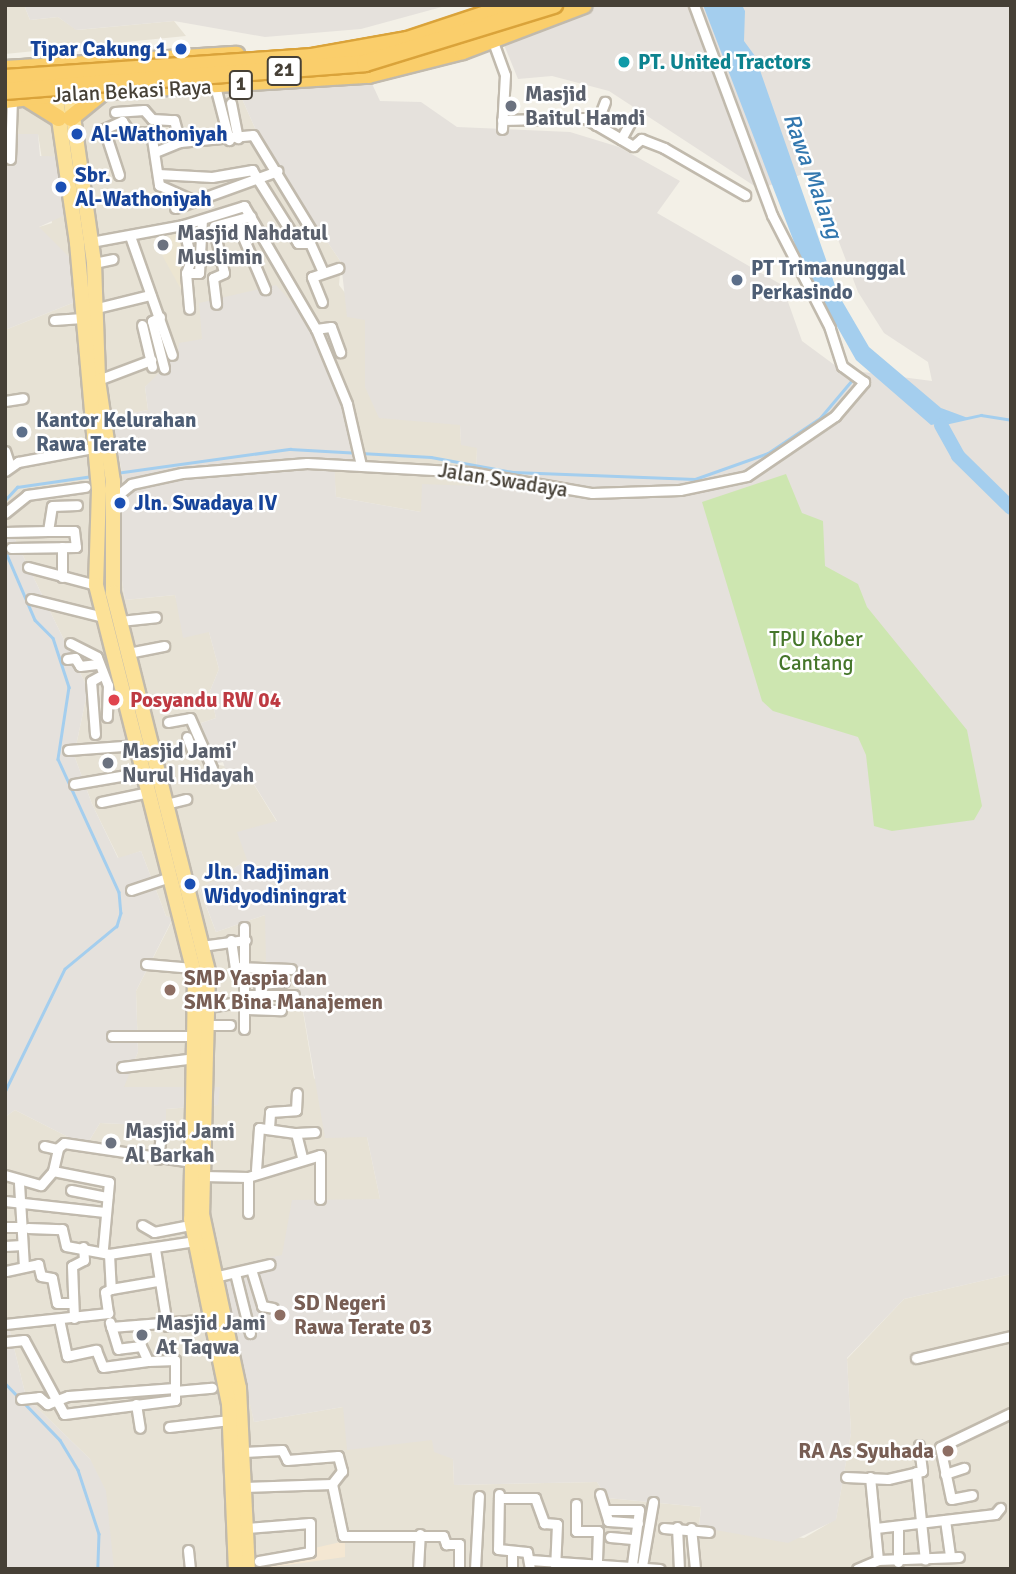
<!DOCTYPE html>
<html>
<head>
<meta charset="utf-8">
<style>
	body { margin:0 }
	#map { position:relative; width:1016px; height:1574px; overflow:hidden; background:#f3f0e7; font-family:Signika,sans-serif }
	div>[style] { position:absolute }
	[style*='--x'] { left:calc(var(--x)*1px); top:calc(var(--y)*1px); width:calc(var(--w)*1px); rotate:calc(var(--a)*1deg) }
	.residential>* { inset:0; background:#e7e2d5 }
	.commercial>* { inset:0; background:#f4e7d2 }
	.industrial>* { inset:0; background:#e5e1dc }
	.education>* { inset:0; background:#ece5d1 }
	.green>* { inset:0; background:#cde6b0 }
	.water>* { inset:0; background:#a4ceee }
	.stream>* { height:2.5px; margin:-1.25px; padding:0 1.25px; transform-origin:1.25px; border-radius:1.25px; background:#a4ceee }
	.river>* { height:14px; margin:-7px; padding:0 7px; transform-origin:7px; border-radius:7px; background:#a4ceee }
	.roads { filter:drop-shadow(2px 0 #c1baad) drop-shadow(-2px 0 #c1baad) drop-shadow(0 2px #c1baad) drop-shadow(0 -2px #c1baad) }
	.street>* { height:9px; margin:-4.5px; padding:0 4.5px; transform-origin:4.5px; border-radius:4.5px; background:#fff }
	.primary>* { height:14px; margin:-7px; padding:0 7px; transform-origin:7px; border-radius:7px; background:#fce197 }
	.highway>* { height:16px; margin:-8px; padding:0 8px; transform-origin:8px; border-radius:8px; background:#face6b }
	.bridges { filter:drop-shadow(2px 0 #daa33a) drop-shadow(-2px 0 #daa33a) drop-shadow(0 2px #daa33a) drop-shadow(0 -2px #daa33a) }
	.highway-bridge>* { height:16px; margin:-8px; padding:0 8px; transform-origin:8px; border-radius:8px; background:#face6b }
	.dots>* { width:19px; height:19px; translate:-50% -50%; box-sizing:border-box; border:4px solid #fff; border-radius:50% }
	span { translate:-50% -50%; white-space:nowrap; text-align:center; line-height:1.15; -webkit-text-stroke:5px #fff; paint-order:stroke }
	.shield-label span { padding:2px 5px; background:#fff; border:2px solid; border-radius:5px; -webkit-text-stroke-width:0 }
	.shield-label { font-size:19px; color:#464036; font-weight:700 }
	.transit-label { font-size:21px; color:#164399; font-weight:700 }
	.right { translate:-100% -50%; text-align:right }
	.left { translate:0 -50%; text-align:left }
	.culture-label { font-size:21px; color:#0d838f; font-weight:700 }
	.street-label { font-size:21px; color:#464036 }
	.worship-label { font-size:21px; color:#5b616d; font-weight:700 }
	.service-label { font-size:21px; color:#4e5e75; font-weight:700 }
	.park-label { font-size:21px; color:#45762a }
	.health-label { font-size:21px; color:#be3a42; font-weight:700 }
	.education-label { font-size:21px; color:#785e54; font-weight:700 }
	.water-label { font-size:23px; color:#3277af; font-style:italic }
	.frame { position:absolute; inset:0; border:7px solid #464036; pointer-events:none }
</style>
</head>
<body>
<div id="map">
	<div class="residential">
		<div style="clip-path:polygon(5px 5px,24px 5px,30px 20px,58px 17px,77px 30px,174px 21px,186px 36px,5px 54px)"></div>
		<div style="clip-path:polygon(236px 85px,265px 151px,341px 262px,339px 285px,365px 319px,365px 386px,460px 424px,461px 444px,477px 447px,476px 486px,421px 512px,336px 497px,333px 460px,202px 339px,145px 387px,148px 410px,111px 417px,124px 483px,117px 549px,125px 600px,175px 595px,179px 609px,209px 632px,219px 669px,210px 691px,216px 718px,201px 723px,214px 764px,245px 770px,277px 822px,247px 860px,200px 890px,216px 932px,265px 915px,295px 963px,314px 1078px,367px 1137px,380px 1199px,339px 1202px,282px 1255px,240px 1351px,254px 1422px,343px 1407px,433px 1440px,453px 1459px,454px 1485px,597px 1482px,607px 1498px,701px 1507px,699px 1526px,804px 1538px,836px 1519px,851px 1433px,847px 1359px,904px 1299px,1011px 1274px,1011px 1569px,114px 1569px,90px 1459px,26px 1397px,5px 1311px,5px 1117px,15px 1110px,86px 1146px,100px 1123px,166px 1126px,166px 1109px,217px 1105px,219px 1087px,123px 1087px,138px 1052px,136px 991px,173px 919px,166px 916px,141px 851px,119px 859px,92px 804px,74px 755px,88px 689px,5px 519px,5px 330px,80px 300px,41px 234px,39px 227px,52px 223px,38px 134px,5px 134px,5px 101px)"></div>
	</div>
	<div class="commercial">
		<div style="clip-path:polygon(345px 1541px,345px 1557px,259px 1569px,258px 1561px)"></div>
	</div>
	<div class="industrial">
		<div style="clip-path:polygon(24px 5px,449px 5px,361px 29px,265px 37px,174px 21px,76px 30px,58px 17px,30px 20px)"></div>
		<div style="clip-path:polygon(586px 5px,1011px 5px,1011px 1274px,904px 1299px,847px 1358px,851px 1433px,836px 1520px,788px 1543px,699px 1527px,701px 1507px,607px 1498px,597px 1482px,454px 1485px,453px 1459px,434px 1452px,432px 1440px,347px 1450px,343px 1407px,254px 1422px,220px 1269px,282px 1255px,292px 1200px,380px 1199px,367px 1137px,325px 1138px,295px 963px,266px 965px,265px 915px,216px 932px,200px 889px,247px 860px,237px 832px,277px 821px,245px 770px,228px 778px,223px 762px,214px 764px,201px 723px,216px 718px,210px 691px,219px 669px,209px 632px,183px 638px,175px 595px,125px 600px,117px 549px,124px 483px,111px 417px,148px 410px,145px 387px,178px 354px,179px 343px,202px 339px,199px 303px,276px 285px,314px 327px,350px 400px,357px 462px,334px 461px,336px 497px,421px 512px,422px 484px,476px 486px,477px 448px,461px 445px,460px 425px,379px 418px,365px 387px,365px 320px,347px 317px,341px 262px,265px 151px,236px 85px,368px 75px,380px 101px,421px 102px,457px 127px,570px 132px,619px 147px,680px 181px,657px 213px,782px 285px,802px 341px,840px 369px,932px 381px,928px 362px,884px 333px,858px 292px,812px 171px,759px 189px,609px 91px,552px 76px,518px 79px,500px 35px)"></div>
		<div style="clip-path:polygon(5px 134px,38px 134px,40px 156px,77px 157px,87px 205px,39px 227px,79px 267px,80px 300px,5px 330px)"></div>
		<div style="clip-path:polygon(5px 519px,88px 689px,74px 755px,92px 804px,118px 858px,141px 851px,166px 916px,173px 918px,136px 991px,138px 1052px,124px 1087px,220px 1087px,218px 1105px,166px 1109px,166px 1126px,100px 1123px,86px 1146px,15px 1110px,5px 1117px)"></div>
		<div style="clip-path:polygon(5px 1311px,26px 1397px,90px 1459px,106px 1491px,114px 1569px,5px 1569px)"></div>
	</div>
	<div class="education">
		<div style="clip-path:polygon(182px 228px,186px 263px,183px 293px,161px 253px,171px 251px,169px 233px)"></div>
	</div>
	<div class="green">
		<div style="clip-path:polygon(786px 474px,802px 513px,823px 521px,825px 566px,858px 584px,867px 607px,967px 730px,982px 806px,974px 820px,892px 831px,874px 826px,866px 755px,858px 737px,773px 711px,762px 701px,702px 502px)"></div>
	</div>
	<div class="water">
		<div style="clip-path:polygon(703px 5px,742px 5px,745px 11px,744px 41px,755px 56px,838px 294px,869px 347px,941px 408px,968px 418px,931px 425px,856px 360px,804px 268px)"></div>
	</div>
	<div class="stream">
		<div style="--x:940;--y:424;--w:42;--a:-12.4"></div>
		<div style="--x:981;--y:415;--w:30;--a:9"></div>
		<div style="--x:116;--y:473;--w:176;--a:-7.9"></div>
		<div style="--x:290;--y:449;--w:141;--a:3.2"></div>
		<div style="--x:431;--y:457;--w:83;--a:10.4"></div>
		<div style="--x:513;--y:472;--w:182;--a:2.2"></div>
		<div style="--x:695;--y:479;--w:77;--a:-19.6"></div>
		<div style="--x:768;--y:453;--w:63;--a:-33.9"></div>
		<div style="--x:820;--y:418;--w:51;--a:-49.8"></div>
		<div style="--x:5;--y:500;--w:18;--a:-47"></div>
		<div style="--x:17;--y:487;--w:76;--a:-8.3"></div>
		<div style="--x:5;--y:550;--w:76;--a:66.8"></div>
		<div style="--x:35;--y:620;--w:25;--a:45"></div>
		<div style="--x:53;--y:638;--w:52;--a:71.9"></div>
		<div style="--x:69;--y:687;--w:73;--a:98.7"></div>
		<div style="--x:58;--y:759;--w:146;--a:65.4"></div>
		<div style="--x:119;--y:892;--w:21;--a:85"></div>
		<div style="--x:121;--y:913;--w:14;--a:107"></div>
		<div style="--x:117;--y:926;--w:67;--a:140.4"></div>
		<div style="--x:65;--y:969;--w:137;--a:116"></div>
		<div style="--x:5;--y:1383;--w:79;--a:46"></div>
		<div style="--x:60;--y:1440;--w:35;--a:59"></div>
		<div style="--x:78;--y:1470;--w:67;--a:71.8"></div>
		<div style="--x:99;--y:1534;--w:35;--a:92"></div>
	</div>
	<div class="river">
		<div style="--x:941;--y:425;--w:35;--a:61"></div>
		<div style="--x:958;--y:456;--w:74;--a:44.5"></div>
	</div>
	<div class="roads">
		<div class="street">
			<div style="--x:492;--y:39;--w:38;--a:70"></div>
			<div style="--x:505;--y:75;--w:54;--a:93.2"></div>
			<div style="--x:215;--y:86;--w:56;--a:75.5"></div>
			<div style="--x:231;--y:103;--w:36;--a:79"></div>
			<div style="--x:115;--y:112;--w:29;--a:-4"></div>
			<div style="--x:144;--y:110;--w:12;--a:48"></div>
			<div style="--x:152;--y:119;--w:22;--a:3"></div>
			<div style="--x:174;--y:120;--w:23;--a:75"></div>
			<div style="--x:502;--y:120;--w:83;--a:-1.4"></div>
			<div style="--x:585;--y:118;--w:56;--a:30.3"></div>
			<div style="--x:633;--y:146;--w:11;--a:-41"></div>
			<div style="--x:641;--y:139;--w:25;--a:21"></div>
			<div style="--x:664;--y:148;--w:94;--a:30.1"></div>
			<div style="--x:596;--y:125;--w:25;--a:-69"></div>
			<div style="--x:621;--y:139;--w:23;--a:-61"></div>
			<div style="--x:155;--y:152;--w:27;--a:-22"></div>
			<div style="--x:180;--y:142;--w:73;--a:-5.5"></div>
			<div style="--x:253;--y:135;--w:117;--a:58.6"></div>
			<div style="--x:10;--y:159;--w:59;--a:-88.1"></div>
			<div style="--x:158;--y:174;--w:54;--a:3.2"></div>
			<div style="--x:212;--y:177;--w:41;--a:-9.9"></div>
			<div style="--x:252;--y:170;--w:86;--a:57.8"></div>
			<div style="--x:298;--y:243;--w:12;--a:0"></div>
			<div style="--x:310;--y:243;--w:30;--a:66"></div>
			<div style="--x:119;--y:175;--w:48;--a:-108.1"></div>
			<div style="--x:104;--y:129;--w:20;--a:-24"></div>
			<div style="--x:122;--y:121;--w:14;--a:56"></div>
			<div style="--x:130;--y:133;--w:21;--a:-3"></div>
			<div style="--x:151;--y:132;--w:54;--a:81.4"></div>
			<div style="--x:159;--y:185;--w:32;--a:24"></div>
			<div style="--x:175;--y:208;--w:109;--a:-19.9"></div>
			<div style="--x:237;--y:223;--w:72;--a:67"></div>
			<div style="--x:183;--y:225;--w:36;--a:77"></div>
			<div style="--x:191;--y:260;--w:14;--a:111"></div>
			<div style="--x:186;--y:273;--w:13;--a:0"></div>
			<div style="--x:199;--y:273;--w:53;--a:-86.8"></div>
			<div style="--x:214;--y:226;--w:38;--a:-15"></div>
			<div style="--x:214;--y:230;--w:44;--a:76.9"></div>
			<div style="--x:224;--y:273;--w:12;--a:156"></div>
			<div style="--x:213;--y:278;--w:26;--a:83"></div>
			<div style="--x:130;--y:236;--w:126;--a:70.6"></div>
			<div style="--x:91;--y:242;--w:94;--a:-10.5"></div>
			<div style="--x:183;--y:225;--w:64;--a:-17.3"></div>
			<div style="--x:244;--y:206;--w:143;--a:59.7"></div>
			<div style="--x:316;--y:329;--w:81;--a:67.5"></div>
			<div style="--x:347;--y:404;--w:63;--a:77.1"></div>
			<div style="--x:218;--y:259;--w:11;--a:-10"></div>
			<div style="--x:94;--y:263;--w:19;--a:-12"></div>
			<div style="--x:186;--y:273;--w:36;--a:85"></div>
			<div style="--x:322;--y:302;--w:27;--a:-112"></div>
			<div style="--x:312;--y:277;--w:28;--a:-19"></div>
			<div style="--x:97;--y:308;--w:55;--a:-13.8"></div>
			<div style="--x:160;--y:317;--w:9;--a:153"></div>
			<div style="--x:152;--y:321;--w:49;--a:75.7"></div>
			<div style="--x:54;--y:320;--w:28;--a:-4"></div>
			<div style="--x:142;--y:325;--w:43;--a:76.6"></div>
			<div style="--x:316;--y:329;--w:15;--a:-8"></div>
			<div style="--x:331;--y:327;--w:27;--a:70"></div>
			<div style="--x:98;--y:380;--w:57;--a:-20.7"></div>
			<div style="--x:5;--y:401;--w:18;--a:-9"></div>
			<div style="--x:5;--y:451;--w:16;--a:72"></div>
			<div style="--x:5;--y:471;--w:16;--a:-35"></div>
			<div style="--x:18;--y:462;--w:76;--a:-10.6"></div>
			<div style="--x:114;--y:498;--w:22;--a:-39"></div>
			<div style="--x:131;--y:484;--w:52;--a:-12.2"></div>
			<div style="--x:182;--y:473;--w:125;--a:-4.6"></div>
			<div style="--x:307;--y:463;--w:163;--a:3.2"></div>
			<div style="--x:470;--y:472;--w:124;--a:9.8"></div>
			<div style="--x:592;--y:493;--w:88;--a:-2"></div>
			<div style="--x:680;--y:490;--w:68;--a:-11.8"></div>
			<div style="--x:747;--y:476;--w:107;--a:-34.3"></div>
			<div style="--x:835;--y:416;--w:45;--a:-49.5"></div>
			<div style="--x:864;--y:382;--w:27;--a:-144"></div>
			<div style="--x:842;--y:366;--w:40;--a:-108"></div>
			<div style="--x:830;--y:328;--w:127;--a:-117.2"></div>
			<div style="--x:772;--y:215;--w:224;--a:-110.4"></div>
			<div style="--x:5;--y:513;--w:28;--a:-39"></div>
			<div style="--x:27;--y:495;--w:59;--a:-7.9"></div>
			<div style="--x:5;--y:532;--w:43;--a:-1.3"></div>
			<div style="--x:11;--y:548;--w:65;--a:-0.9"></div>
			<div style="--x:76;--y:547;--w:16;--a:-97"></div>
			<div style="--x:74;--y:531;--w:26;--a:180"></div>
			<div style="--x:48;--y:531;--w:25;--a:-81"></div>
			<div style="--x:52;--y:506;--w:25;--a:-2"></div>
			<div style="--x:28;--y:567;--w:70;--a:14.8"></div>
			<div style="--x:62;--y:577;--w:30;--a:-90"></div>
			<div style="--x:31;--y:599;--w:74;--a:14"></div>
			<div style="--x:120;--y:621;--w:36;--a:-6"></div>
			<div style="--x:70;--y:643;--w:30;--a:27"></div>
			<div style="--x:97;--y:657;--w:30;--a:69"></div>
			<div style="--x:108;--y:685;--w:32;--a:92"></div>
			<div style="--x:128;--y:653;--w:37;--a:-11"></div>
			<div style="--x:67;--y:659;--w:8;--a:-7"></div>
			<div style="--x:75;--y:658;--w:9;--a:58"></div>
			<div style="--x:80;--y:666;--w:17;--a:-7"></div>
			<div style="--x:168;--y:722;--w:22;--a:-10"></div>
			<div style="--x:190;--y:718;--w:55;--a:66.3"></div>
			<div style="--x:95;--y:734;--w:53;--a:-94.3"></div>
			<div style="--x:91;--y:681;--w:10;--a:-29"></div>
			<div style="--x:187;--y:737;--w:14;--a:69"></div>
			<div style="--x:192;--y:750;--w:10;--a:0"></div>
			<div style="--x:68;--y:750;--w:69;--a:-4.1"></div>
			<div style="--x:74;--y:784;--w:71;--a:-9.7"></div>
			<div style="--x:101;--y:802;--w:49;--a:-11.8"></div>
			<div style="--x:166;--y:804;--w:21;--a:-14"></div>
			<div style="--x:131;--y:890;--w:41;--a:-18.4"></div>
			<div style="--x:231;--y:940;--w:27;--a:82"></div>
			<div style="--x:235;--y:967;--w:56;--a:2"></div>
			<div style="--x:201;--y:946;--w:45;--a:-7.6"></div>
			<div style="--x:146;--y:964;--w:47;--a:4.9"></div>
			<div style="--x:259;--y:969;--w:26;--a:88"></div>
			<div style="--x:260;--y:984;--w:24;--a:-5"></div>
			<div style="--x:248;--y:995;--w:46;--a:0"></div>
			<div style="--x:209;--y:1007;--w:39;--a:-10"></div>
			<div style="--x:247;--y:1009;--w:34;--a:2"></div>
			<div style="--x:209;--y:1025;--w:21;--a:0"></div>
			<div style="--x:244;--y:1029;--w:102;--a:-90"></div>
			<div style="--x:112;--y:1036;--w:83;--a:0"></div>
			<div style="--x:122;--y:1067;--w:74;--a:-7"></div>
			<div style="--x:269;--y:1128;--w:16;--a:-86"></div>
			<div style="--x:270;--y:1112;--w:26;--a:-4"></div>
			<div style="--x:296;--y:1110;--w:17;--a:-87"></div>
			<div style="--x:296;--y:1133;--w:19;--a:-3"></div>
			<div style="--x:44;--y:1146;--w:13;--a:13"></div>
			<div style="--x:57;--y:1149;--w:9;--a:-41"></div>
			<div style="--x:64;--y:1143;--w:128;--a:8.5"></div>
			<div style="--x:58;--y:1149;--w:23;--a:103"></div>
			<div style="--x:53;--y:1171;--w:57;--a:11.1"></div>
			<div style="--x:109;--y:1182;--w:66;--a:95.2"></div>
			<div style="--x:158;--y:1159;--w:24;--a:-83"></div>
			<div style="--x:256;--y:1170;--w:42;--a:-85.9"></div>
			<div style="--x:259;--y:1128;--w:37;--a:8"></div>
			<div style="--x:296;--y:1133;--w:25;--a:76"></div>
			<div style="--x:5;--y:1175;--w:37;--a:16"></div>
			<div style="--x:41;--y:1185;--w:18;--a:-49"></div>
			<div style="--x:203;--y:1176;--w:45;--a:1.3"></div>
			<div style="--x:248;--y:1177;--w:75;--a:-17"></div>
			<div style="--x:320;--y:1155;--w:44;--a:90"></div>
			<div style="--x:19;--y:1183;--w:84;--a:86.6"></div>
			<div style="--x:71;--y:1190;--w:37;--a:11"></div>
			<div style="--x:5;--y:1201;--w:100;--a:6.3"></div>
			<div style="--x:248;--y:1213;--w:36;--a:-90"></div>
			<div style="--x:142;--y:1225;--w:14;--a:30"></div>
			<div style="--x:154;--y:1232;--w:38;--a:-11"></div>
			<div style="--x:5;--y:1227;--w:16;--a:0"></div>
			<div style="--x:28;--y:1228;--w:34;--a:2"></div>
			<div style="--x:62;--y:1229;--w:17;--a:77"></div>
			<div style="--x:66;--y:1246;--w:44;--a:10.5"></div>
			<div style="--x:109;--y:1254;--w:87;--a:-8.6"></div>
			<div style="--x:5;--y:1246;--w:17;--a:-3"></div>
			<div style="--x:155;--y:1249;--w:78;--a:81.1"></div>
			<div style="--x:109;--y:1254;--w:35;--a:87"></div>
			<div style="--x:111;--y:1289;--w:48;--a:-9.7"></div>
			<div style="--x:251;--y:1269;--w:39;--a:73"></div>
			<div style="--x:262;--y:1306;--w:11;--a:10"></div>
			<div style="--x:6;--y:1271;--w:33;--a:-12"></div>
			<div style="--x:38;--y:1264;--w:12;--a:76"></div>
			<div style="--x:41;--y:1276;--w:11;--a:10"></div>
			<div style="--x:52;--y:1278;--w:25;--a:79"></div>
			<div style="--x:57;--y:1303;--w:14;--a:0"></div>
			<div style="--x:235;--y:1273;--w:62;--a:76"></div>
			<div style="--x:214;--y:1277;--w:57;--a:-13.1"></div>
			<div style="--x:74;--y:1318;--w:52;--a:-92.2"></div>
			<div style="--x:72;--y:1266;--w:13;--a:-27"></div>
			<div style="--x:84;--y:1260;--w:13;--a:-94"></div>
			<div style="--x:59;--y:1319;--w:38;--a:78"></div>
			<div style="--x:67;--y:1356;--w:30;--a:-12"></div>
			<div style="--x:96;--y:1350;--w:18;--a:68"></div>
			<div style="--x:103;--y:1367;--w:45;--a:-7.6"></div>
			<div style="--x:5;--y:1324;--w:104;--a:-6.1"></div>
			<div style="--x:108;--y:1313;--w:21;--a:-98"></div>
			<div style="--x:105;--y:1292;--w:7;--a:-27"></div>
			<div style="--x:111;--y:1327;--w:100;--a:-4.6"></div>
			<div style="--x:5;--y:1342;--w:19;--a:-6"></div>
			<div style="--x:24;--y:1340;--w:84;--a:61.6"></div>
			<div style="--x:64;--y:1414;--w:112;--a:-7.2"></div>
			<div style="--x:175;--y:1400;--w:40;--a:-90"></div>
			<div style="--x:175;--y:1360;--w:27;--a:178"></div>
			<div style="--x:148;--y:1361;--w:17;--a:-115"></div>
			<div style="--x:141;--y:1346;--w:23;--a:173"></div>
			<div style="--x:118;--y:1349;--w:28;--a:-107"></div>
			<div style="--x:916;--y:1358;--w:98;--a:-13"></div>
			<div style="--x:175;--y:1391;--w:37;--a:-5"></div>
			<div style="--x:21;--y:1399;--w:18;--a:-6"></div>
			<div style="--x:39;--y:1397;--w:11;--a:41"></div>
			<div style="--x:47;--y:1404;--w:22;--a:-21"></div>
			<div style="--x:68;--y:1396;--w:107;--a:-4.3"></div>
			<div style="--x:136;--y:1404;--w:24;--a:81"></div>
			<div style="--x:169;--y:1427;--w:61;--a:-6.5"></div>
			<div style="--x:244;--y:1452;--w:38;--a:-3"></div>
			<div style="--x:282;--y:1450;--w:11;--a:63"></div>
			<div style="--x:287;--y:1460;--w:51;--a:-4.5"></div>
			<div style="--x:338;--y:1456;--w:16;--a:75"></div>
			<div style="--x:342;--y:1471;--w:16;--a:128"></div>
			<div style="--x:332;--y:1484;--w:88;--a:178"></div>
			<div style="--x:916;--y:1472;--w:88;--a:84.2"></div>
			<div style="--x:945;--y:1474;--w:20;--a:-18"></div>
			<div style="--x:846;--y:1477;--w:42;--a:2.7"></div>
			<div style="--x:888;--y:1479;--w:35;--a:-13"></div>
			<div style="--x:922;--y:1471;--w:26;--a:-97"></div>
			<div style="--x:870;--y:1477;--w:83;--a:84.5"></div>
			<div style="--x:332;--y:1484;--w:53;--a:78.1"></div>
			<div style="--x:343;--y:1536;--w:100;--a:0"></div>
			<div style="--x:443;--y:1536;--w:9;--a:69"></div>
			<div style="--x:446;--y:1544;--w:13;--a:0"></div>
			<div style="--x:459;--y:1544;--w:25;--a:90"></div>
			<div style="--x:499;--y:1494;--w:55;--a:91"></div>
			<div style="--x:498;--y:1549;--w:29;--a:6"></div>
			<div style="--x:527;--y:1552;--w:17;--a:80"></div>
			<div style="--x:600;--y:1494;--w:28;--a:73"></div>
			<div style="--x:608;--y:1521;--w:30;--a:4"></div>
			<div style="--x:972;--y:1495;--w:21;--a:169"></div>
			<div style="--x:951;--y:1499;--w:53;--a:-101.9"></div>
			<div style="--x:940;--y:1447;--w:79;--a:-25.6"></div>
			<div style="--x:499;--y:1498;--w:36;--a:0"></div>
			<div style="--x:535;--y:1498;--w:27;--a:70"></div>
			<div style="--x:544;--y:1523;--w:13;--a:4"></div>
			<div style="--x:557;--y:1524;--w:45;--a:92.5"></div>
			<div style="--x:576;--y:1504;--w:27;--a:90"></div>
			<div style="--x:576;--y:1531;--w:22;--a:0"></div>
			<div style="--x:598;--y:1531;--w:30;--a:92"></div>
			<div style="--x:606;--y:1510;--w:33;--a:0"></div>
			<div style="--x:639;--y:1510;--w:55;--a:97.3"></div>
			<div style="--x:945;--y:1520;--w:36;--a:82"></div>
			<div style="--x:677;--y:1527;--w:42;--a:87.3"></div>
			<div style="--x:898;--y:1527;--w:35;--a:90"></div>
			<div style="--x:247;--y:1528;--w:63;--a:-4.5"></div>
			<div style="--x:310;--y:1523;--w:29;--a:90"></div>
			<div style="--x:310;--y:1552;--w:52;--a:170"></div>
			<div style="--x:664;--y:1528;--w:45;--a:5.1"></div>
			<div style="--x:691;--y:1528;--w:41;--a:84.4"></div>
			<div style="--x:876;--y:1528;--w:120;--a:-6.7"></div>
			<div style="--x:995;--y:1514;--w:8;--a:-50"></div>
			<div style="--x:610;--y:1537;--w:25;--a:5"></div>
			<div style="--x:188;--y:1550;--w:19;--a:84"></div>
			<div style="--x:530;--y:1560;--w:130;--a:4"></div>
			<div style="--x:642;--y:1566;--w:65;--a:-80.2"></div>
			<div style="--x:418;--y:1569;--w:35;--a:-87"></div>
			<div style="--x:475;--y:1569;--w:73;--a:-86.9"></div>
			<div style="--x:512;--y:1569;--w:17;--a:-90"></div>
			<div style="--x:857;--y:1569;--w:23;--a:-23"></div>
			<div style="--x:878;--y:1560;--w:81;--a:-2.1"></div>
		</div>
		<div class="primary">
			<div style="--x:67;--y:75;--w:190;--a:81.8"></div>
			<div style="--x:94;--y:263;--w:117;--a:88"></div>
			<div style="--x:98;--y:380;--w:102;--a:81.6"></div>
			<div style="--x:113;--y:481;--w:112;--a:90"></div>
			<div style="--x:113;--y:593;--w:391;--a:75.9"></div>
			<div style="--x:208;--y:972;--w:242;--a:91.4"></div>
			<div style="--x:202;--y:1214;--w:178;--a:78"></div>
			<div style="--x:239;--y:1388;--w:181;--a:87.2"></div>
			<div style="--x:54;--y:85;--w:160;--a:81.7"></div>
			<div style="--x:77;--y:243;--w:248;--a:84.9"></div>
			<div style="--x:99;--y:490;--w:95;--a:91.8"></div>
			<div style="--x:96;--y:585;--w:404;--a:75.8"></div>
			<div style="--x:195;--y:977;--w:242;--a:90.9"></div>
			<div style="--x:191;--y:1219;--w:189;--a:78.4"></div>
			<div style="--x:229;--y:1404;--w:165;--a:87.6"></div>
		</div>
		<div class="highway">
			<div style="--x:5;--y:69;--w:232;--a:-3.5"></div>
			<div style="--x:88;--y:92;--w:281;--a:-3.5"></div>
			<div style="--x:368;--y:75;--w:98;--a:-14.2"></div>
			<div style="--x:463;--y:51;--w:129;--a:-20.8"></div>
			<div style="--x:28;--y:99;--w:36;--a:32"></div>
			<div style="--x:5;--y:100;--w:50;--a:-6.8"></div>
			<div style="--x:71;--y:118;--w:41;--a:-39.1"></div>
		</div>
	</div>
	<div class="bridges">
		<div class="highway-bridge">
			<div style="--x:5;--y:78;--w:308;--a:-3.9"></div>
			<div style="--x:312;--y:57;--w:97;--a:-10.1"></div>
			<div style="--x:407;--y:40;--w:112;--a:-18.3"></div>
			<div style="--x:5;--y:91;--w:361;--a:-4.4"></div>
			<div style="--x:365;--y:63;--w:198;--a:-17.1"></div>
		</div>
	</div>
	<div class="dots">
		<div style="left:181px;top:49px;background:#1a4fb4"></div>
		<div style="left:624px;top:62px;background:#0f9aa8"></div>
		<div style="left:511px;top:106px;background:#6b7280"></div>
		<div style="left:77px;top:134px;background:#1a4fb4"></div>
		<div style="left:61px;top:187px;background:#1a4fb4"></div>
		<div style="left:163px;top:245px;background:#6b7280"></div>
		<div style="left:737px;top:280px;background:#5c6f8a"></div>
		<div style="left:22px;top:432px;background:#5c6f8a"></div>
		<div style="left:120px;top:503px;background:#1a4fb4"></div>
		<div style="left:114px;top:700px;background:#e0444e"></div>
		<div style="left:108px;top:763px;background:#6b7280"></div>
		<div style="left:190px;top:884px;background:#1a4fb4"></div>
		<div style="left:170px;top:990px;background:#8d6e63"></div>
		<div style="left:111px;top:1143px;background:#6b7280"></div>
		<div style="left:280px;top:1315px;background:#8d6e63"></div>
		<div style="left:142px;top:1335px;background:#6b7280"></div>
		<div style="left:948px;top:1451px;background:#8d6e63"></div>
	</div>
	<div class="shield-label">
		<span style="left:284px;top:71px">21</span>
		<span style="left:241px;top:85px">1</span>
	</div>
	<div class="transit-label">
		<span class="right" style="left:167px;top:49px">Tipar Cakung 1</span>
		<span class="left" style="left:91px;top:134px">Al-Wathoniyah</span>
		<span class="left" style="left:75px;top:187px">Sbr.<br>Al-Wathoniyah</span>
		<span class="left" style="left:134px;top:503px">Jln. Swadaya IV</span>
		<span class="left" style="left:204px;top:884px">Jln. Radjiman<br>Widyodiningrat</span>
	</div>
	<div class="culture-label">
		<span class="left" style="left:638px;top:62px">PT. United Tractors</span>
	</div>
	<div class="street-label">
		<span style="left:132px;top:91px;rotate:-3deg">Jalan Bekasi Raya</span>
		<span style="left:503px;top:480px;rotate:9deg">Jalan Swadaya</span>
	</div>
	<div class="worship-label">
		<span class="left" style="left:525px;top:106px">Masjid<br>Baitul Hamdi</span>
		<span class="left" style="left:177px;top:245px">Masjid Nahdatul<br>Muslimin</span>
		<span class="left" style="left:122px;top:763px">Masjid Jami'<br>Nurul Hidayah</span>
		<span class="left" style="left:125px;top:1143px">Masjid Jami<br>Al Barkah</span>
		<span class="left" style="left:156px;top:1335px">Masjid Jami<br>At Taqwa</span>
	</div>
	<div class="service-label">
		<span class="left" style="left:751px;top:280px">PT Trimanunggal<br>Perkasindo</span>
		<span class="left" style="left:36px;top:432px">Kantor Kelurahan<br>Rawa Terate</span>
	</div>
	<div class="park-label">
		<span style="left:816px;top:651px">TPU Kober<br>Cantang</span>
	</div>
	<div class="health-label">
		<span class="left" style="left:130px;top:700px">Posyandu RW 04</span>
	</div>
	<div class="education-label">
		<span class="left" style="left:184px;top:990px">SMP Yaspia dan<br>SMK Bina Manajemen</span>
		<span class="left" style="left:294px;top:1315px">SD Negeri<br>Rawa Terate 03</span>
		<span class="right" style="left:934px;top:1451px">RA As Syuhada</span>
	</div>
	<div class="water-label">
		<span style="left:812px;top:176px;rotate:70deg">Rawa Malang</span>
	</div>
	<div class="frame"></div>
</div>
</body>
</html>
